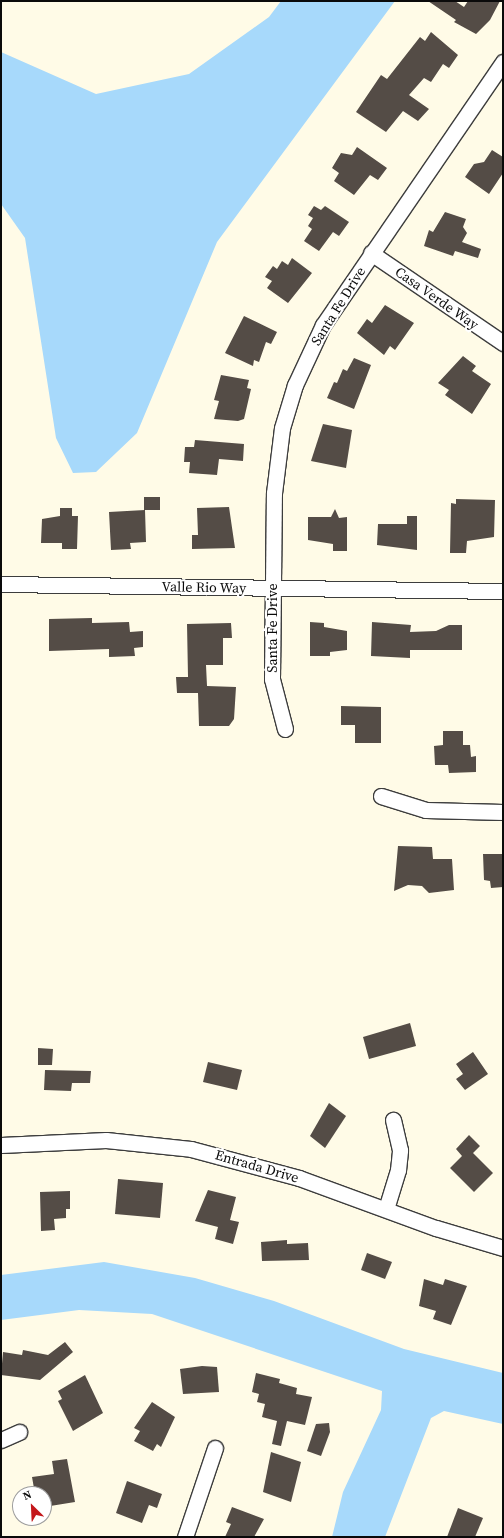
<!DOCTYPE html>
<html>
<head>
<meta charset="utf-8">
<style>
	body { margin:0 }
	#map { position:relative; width:504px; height:1538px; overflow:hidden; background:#fffbe7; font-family:"Source Serif 4",serif }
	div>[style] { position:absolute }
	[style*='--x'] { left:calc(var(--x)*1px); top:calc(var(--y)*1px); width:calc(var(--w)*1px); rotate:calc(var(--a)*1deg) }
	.water>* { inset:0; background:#a7d9fb }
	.building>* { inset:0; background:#544c46 }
	.roads { filter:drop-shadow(1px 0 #3d3d3d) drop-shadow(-1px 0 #3d3d3d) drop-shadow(0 1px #3d3d3d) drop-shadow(0 -1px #3d3d3d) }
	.minor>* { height:15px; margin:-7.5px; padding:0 7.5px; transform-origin:7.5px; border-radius:7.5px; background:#fff }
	span { translate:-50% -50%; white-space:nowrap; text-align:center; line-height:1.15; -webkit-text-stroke:4px #fff; paint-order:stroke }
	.street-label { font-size:14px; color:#0a0a0a }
	.frame { position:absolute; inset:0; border:2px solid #0a0a0a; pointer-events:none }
	.north { position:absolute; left:12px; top:1486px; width:40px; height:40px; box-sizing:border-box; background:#fff; border:1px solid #9d9d9d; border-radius:50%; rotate:336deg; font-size:11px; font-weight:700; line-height:16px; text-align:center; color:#0a0a0a }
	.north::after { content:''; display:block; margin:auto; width:14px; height:18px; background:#c4181b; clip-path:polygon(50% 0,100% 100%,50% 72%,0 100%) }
</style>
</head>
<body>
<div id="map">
	<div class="water">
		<div style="clip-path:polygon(281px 1px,395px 1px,217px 242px,137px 433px,96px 472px,73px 473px,56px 438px,25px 238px,1px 204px,1px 52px,96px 94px,189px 74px,269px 17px)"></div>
		<div style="clip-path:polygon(104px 1262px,195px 1278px,274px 1301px,404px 1349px,503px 1373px,503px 1424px,444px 1411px,431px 1418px,385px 1537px,332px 1537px,343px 1492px,381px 1410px,382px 1391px,152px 1314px,79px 1310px,1px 1320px,1px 1275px)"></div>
	</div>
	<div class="building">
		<div style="clip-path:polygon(428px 1px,455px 1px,464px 7px,468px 1px,500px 1px,490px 20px,476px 34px,454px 22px,456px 20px)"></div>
		<div style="clip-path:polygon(431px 32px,458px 55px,449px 68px,443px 64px,431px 82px,424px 78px,409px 95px,429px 109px,418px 121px,403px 111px,386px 132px,356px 112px,381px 75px,387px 79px,420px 37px,425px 41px)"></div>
		<div style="clip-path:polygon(357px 147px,387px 168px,378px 180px,370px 175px,354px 195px,334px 181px,339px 173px,332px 168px,341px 153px,352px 155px)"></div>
		<div style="clip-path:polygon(492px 150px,503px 157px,503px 173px,489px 194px,465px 177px,474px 164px,484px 162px)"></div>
		<div style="clip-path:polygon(314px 206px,321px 210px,325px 206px,349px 222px,339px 236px,333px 232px,319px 251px,304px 241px,312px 229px,308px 226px,313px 218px,308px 215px)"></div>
		<div style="clip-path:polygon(445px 212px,466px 219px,463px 227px,467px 233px,462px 242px,481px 249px,478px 258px,455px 251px,453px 256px,424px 246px,429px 230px,433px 232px)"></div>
		<div style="clip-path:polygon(292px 258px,312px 273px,288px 303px,267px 288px,272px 281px,265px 277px,273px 266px,277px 269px,282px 261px,288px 265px)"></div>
		<div style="clip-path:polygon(385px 305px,414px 323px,395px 350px,390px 346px,384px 355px,357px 333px,367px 319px,372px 323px)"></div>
		<div style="clip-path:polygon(244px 316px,277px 332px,271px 344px,266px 342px,259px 362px,254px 360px,253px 366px,225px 353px)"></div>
		<div style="clip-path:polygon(463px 356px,476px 366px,472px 371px,491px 384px,472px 414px,445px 395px,449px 390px,438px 383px)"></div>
		<div style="clip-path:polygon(354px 358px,371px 365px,354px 409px,327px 398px,334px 382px,337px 383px,343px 369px,347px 371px)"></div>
		<div style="clip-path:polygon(221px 375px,249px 380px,247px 388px,251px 389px,244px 419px,238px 421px,214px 419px,219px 401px,214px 400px)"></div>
		<div style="clip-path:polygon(323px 424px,352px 430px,346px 468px,311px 461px)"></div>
		<div style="clip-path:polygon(195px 440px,244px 444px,243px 461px,219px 459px,217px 475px,189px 473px,190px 462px,184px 462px,185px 447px,194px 447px)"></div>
		<div style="clip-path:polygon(144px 497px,160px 497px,160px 510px,144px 510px)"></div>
		<div style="clip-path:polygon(456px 499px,495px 500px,494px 537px,467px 541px,466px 553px,450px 553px,451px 503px,456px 504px)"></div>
		<div style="clip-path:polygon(229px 507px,235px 548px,192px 549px,192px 535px,198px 535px,197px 508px)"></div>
		<div style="clip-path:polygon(60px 508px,72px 508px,72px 516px,78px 516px,77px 549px,62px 549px,62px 543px,41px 543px,42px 519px,60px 516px)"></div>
		<div style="clip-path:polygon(335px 509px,339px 518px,347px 517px,347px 551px,333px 551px,333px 544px,308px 540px,308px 517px,331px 517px)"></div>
		<div style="clip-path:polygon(145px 510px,146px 542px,130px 543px,131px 549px,111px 550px,109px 512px)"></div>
		<div style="clip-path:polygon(407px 516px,417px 516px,417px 550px,377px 545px,378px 524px,407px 524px)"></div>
		<div style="clip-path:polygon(92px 618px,92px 623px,129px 622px,130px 632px,143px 631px,143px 647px,134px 648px,135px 656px,109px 657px,109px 649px,49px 651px,49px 619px)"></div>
		<div style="clip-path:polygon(310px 622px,324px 623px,324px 627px,347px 631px,347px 650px,330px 652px,330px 656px,310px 656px)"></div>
		<div style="clip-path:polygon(372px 622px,411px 625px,410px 632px,436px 631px,449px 625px,462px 625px,462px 650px,410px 650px,410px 658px,371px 656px)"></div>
		<div style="clip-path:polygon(231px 623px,232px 638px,223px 638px,223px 665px,206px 665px,207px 686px,236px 687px,234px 719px,229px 726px,199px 726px,198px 693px,177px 693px,176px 677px,188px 677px,187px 624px)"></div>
		<div style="clip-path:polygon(341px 706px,381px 707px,381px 743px,355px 743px,355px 725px,341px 725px)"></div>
		<div style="clip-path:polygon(443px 731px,463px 731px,463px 745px,470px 745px,471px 757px,476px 756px,476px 772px,449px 773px,448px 765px,435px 765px,434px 746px,443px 745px)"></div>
		<div style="clip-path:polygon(398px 846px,432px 847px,433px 859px,452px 859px,454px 890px,429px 893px,422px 886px,408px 885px,394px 891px)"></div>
		<div style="clip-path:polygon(483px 854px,503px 854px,503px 887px,491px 888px,490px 881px,484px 880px)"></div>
		<div style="clip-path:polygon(410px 1023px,416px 1046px,369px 1059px,363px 1037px)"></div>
		<div style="clip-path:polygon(38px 1048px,53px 1049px,52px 1065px,38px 1065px)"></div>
		<div style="clip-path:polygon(473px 1052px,488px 1074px,465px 1090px,456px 1079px,463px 1074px,456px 1064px)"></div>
		<div style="clip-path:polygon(208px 1062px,242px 1070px,237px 1090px,203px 1082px)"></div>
		<div style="clip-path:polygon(45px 1070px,91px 1071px,90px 1083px,72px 1083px,71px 1091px,44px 1090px)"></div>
		<div style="clip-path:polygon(329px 1103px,346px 1116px,325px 1148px,310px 1136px)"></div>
		<div style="clip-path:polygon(469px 1135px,480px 1146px,473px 1153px,493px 1173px,474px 1192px,450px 1168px,462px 1156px,456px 1149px)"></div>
		<div style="clip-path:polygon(118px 1179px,163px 1183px,160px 1218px,115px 1214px)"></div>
		<div style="clip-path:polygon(208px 1190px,236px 1197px,230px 1220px,239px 1222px,233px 1244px,215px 1239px,218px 1227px,195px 1221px)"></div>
		<div style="clip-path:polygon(70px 1191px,70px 1209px,66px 1209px,66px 1218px,54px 1219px,55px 1230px,41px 1231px,40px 1192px)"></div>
		<div style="clip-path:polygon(287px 1240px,287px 1244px,308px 1243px,309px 1260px,262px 1261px,261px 1242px)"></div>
		<div style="clip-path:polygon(367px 1253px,392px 1262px,385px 1279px,361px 1270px)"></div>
		<div style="clip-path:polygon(424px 1279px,443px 1285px,445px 1279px,467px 1286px,451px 1325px,433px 1319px,436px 1311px,419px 1306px)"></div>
		<div style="clip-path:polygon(65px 1342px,73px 1352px,40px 1380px,1px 1375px,3px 1352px,22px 1355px,23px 1350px,48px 1355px)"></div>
		<div style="clip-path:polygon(202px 1366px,217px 1367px,219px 1392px,183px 1394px,180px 1369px)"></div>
		<div style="clip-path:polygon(256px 1373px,280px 1379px,279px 1383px,297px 1388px,296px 1394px,312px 1397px,305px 1425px,287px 1421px,281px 1446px,272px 1444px,277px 1421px,262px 1417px,265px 1404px,257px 1402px,259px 1394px,252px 1392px)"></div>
		<div style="clip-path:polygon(85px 1375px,103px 1413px,73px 1431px,58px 1401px,62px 1399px,58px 1391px)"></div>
		<div style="clip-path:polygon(152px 1402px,175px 1417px,161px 1447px,157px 1444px,153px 1451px,134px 1441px,140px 1431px,134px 1428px)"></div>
		<div style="clip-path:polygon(329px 1423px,330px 1432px,321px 1456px,307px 1451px,316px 1424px)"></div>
		<div style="clip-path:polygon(271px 1452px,301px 1462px,291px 1502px,263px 1492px)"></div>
		<div style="clip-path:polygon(67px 1459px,75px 1502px,44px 1507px,44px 1494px,35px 1494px,32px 1477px,54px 1474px,52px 1461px)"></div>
		<div style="clip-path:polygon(127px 1481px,162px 1494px,157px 1508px,149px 1505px,142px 1523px,116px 1513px)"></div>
		<div style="clip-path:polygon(232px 1507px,264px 1519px,254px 1537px,225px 1537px,231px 1524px,226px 1522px)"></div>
		<div style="clip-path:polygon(458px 1508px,483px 1518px,475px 1537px,447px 1537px)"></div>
	</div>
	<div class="roads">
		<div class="minor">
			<div style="--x:371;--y:253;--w:160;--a:34.3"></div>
			<div style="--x:1;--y:584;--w:502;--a:0.8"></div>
			<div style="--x:285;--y:729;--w:52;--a:-104.6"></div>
			<div style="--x:272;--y:679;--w:186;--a:-89.4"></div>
			<div style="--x:274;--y:493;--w:65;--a:-83"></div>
			<div style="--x:282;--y:428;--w:45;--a:-73.2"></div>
			<div style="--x:295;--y:385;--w:66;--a:-65"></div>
			<div style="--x:323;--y:325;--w:319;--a:-55.6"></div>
			<div style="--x:381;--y:796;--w:47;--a:17.3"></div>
			<div style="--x:426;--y:810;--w:77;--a:1.5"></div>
			<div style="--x:1;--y:1145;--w:105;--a:-2.7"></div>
			<div style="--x:106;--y:1140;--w:85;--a:6"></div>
			<div style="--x:191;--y:1149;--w:112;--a:15"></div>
			<div style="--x:299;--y:1178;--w:146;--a:20.1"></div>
			<div style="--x:436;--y:1228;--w:70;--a:16.6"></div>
			<div style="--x:386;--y:1209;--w:41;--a:-72.9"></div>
			<div style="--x:398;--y:1170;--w:20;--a:-84"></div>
			<div style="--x:400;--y:1150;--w:31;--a:-103"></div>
			<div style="--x:1;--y:1440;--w:20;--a:-24"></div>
			<div style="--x:185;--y:1537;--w:94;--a:-71.4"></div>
		</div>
	</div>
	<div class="street-label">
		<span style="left:437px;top:298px;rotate:35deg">Casa Verde Way</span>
		<span style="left:338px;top:306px;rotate:-58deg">Santa Fe Drive</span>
		<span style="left:204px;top:587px;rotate:1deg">Valle Rio Way</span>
		<span style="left:272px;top:628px;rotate:-90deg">Santa Fe Drive</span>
		<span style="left:257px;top:1166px;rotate:16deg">Entrada Drive</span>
	</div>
	<div class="frame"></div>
	<div class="north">N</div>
</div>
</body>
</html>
